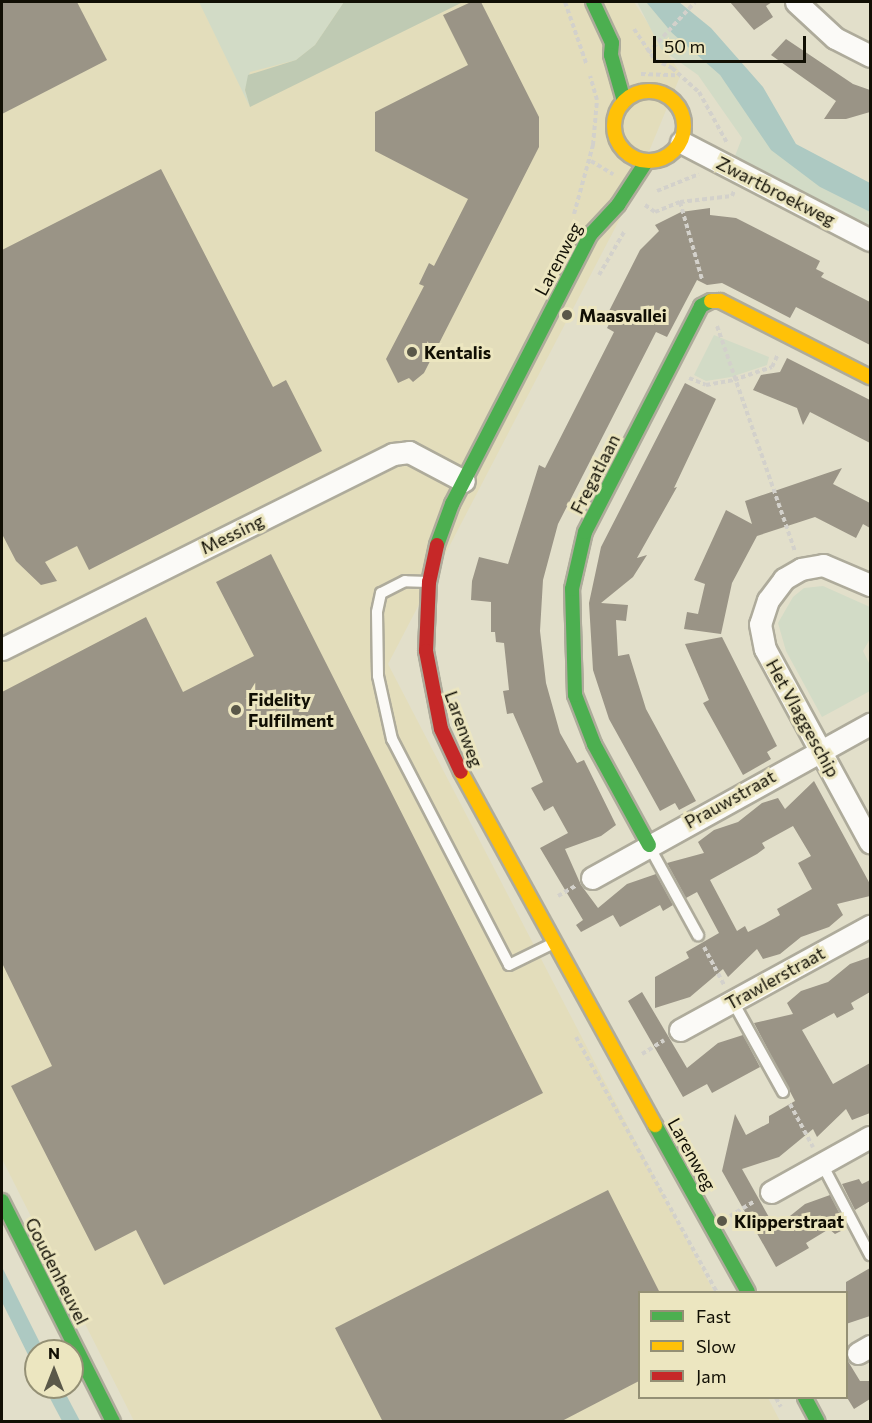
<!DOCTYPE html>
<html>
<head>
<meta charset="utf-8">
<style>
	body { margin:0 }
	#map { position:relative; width:872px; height:1423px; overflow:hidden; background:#e2dfca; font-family:Commissioner,sans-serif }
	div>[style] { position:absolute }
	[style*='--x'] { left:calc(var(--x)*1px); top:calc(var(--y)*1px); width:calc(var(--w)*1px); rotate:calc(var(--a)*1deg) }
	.built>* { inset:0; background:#e3ddbb }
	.green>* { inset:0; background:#d2dbc6 }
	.forest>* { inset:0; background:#bfcab3 }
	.water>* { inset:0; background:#adc9c2 }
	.building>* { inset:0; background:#9a9486 }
	.path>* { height:4px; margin-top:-2px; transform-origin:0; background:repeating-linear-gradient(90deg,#d3d1cb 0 4.5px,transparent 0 7.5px) }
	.roads { filter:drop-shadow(2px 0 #aeab9b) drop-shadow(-2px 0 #aeab9b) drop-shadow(0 2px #aeab9b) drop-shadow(0 -2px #aeab9b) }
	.lane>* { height:10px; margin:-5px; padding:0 5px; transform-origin:5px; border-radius:5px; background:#fbfaf7 }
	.street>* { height:21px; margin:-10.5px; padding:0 10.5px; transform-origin:10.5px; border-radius:10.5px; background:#fbfaf7 }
	.fast>* { height:14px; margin:-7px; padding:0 7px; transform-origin:7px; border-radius:7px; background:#4caf50 }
	.slow>* { height:14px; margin:-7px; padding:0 7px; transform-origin:7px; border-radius:7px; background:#ffc107 }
	.slow>.ring { margin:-7px; padding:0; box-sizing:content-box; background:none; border:14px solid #ffc107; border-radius:50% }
	.jam>* { height:14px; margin:-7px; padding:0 7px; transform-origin:7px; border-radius:7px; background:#c62828 }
	.dots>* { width:16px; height:16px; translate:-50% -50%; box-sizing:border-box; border:3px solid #ece6c0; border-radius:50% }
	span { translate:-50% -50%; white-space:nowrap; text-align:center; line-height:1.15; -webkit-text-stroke:6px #ece6c0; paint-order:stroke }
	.street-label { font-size:18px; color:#110f04 }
	.poi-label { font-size:18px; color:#110f04; font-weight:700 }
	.left { translate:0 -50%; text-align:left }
	.frame { position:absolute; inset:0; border:3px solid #110f04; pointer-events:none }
	.legend { position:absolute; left:638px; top:1291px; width:210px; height:108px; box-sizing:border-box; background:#ece6c0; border:2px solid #949075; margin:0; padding:8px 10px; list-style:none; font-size:18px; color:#110f04 }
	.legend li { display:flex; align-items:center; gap:12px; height:30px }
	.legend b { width:30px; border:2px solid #949075 }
	.north { position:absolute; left:24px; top:1339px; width:60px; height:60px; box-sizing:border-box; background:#ece6c0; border:2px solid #949075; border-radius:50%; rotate:0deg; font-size:16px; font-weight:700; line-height:24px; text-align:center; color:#110f04 }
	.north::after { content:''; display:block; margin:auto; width:21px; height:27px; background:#5a5849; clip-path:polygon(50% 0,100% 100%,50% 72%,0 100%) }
	.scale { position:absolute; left:653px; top:36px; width:153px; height:27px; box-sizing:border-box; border:3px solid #110f04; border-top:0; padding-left:8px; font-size:18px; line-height:21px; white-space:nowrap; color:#110f04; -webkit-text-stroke:4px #ece6c0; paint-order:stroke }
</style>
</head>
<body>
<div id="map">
	<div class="built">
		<div style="clip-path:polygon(2px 2px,634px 2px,681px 74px,626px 207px,388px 664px,714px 1292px,640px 1292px,640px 1398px,768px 1398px,780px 1421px,134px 1421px,2px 1159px)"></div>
	</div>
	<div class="green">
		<div style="clip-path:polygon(199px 2px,344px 2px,315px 45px,296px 60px,250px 72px,245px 90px,250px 107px)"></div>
		<div style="clip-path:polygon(637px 2px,646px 2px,672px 33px,720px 75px,741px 105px,820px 187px,870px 212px,870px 227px,735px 156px,742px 138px,698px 75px,661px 49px)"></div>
		<div style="clip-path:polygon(714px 335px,769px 357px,767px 365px,731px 377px,706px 381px,694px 375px)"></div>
		<div style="clip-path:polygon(823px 586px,870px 607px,870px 639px,863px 651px,870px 665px,870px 691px,822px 717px,786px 651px,778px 623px,793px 597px,804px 588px)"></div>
	</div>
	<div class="forest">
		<div style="clip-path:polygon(344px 2px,463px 2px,250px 107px,245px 90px,248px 75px,296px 60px,315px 45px)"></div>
	</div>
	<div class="water">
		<div style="clip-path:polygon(646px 2px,679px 2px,711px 28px,763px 87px,796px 144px,870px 183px,870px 212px,820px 187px,771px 150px,720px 75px,672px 33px)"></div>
		<div style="clip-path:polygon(2px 1267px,44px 1351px,36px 1351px,36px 1371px,2px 1302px)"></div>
		<div style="clip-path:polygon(44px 1387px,62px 1387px,80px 1421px,62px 1421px)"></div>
	</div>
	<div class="building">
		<div style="clip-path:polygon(2px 2px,77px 2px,107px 60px,2px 114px)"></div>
		<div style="clip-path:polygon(471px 2px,481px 2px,539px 117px,539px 147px,424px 373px,413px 382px,409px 378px,398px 383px,386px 359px,424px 286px,419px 284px,429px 263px,434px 266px,468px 199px,375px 151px,375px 112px,468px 65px,443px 15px)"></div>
		<div style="clip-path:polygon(730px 2px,772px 2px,766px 6px,773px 17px,754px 30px)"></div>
		<div style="clip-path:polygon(786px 39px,853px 84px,870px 90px,870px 112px,846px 119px,824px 119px,836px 101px,771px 55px)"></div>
		<div style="clip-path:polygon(161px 169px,273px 387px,286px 380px,322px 451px,89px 570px,77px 546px,45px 562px,57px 581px,41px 585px,16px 561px,2px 534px,2px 250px)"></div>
		<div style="clip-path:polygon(710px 208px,710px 215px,736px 218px,820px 261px,816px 269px,824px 273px,821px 277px,870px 302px,870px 345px,796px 307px,790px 318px,722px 283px,707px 285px,697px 280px,667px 337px,656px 332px,558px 524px,543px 580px,540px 631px,546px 683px,560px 733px,577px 763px,584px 760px,616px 825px,601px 836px,565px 849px,581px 885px,598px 908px,627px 884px,656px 874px,673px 905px,663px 911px,660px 905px,620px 927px,613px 915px,581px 932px,576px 925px,583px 920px,540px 848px,568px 833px,553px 806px,544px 811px,531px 788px,543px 782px,513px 713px,507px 714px,503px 691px,509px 690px,504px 643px,496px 642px,495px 632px,491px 632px,491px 602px,471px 600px,472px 581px,479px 557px,508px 564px,539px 465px,545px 468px,614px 332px,607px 328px,611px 320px,606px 317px,640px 250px,659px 231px,655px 225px,681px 212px)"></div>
		<div style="clip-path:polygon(787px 358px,870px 400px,870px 443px,810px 412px,803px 425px,797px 408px,753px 390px,761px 375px,780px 372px)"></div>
		<div style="clip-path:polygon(685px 383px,716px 399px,674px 488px,677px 487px,637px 558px,647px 555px,633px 577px,601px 603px,628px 605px,626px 621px,616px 620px,618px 656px,629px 654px,646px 709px,696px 801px,679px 810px,675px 803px,660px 811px,609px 719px,593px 670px,589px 603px,601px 547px)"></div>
		<div style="clip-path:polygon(842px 468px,833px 484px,870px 503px,870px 528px,863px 524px,856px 538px,815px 517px,757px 536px,732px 583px,721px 634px,684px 629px,687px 612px,698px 614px,705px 584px,694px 580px,726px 510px,752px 524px,745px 501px)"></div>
		<div style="clip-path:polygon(271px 554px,543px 1093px,164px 1285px,136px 1230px,95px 1251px,11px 1086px,52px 1066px,2px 963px,2px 692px,146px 617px,183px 692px,254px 656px,216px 582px)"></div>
		<div style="clip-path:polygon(722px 637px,777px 746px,767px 752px,771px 759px,743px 775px,703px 703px,709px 700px,685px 644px)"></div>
		<div style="clip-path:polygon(evenodd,814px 781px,870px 884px,870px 896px,837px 904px,843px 915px,829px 927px,801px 937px,780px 954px,763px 959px,757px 949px,728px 977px,723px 969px,690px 997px,655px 1008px,655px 977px,689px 958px,686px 952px,719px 933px,697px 892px,686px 898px,667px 863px,704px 853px,698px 842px,714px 830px,738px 822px,762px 803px,778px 798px,785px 809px,814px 781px,793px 826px,811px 856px,798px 863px,812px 889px,777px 909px,780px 915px,764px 924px,748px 932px,745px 926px,737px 931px,710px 880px,757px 854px,765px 848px,762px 843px,793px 826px)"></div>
		<div style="clip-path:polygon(870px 957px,870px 992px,851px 1003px,854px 1009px,837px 1018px,834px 1013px,802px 1030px,833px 1084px,870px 1063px,870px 1113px,852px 1120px,846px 1109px,817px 1137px,813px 1129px,779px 1157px,742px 1169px,775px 1228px,805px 1204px,830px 1195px,847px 1228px,835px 1234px,829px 1229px,806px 1243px,809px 1248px,776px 1267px,722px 1171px,735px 1114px,746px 1135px,769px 1123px,769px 1116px,795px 1101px,754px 1023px,793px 1014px,787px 1003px,801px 991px,828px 982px,850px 964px)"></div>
		<div style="clip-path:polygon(642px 992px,687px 1068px,718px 1043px,743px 1035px,760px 1067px,712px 1093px,707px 1084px,683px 1097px,628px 1001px)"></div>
		<div style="clip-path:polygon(859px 1179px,862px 1184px,870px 1180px,870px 1201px,855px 1210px,842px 1184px)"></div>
		<div style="clip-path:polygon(608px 1190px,660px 1293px,639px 1293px,639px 1381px,560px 1422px,383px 1422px,335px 1328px)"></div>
		<div style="clip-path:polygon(870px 1268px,870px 1316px,846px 1324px,846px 1282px)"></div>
		<div style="clip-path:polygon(846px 1358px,860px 1381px,870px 1381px,870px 1399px,854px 1409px,846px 1396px)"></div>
	</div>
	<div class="path">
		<div style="--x:565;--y:2;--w:65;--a:71"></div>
		<div style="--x:634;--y:29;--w:37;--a:56"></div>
		<div style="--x:655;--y:60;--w:19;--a:25"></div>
		<div style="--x:672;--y:68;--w:36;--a:42"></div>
		<div style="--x:699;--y:92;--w:58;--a:61.2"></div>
		<div style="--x:648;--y:53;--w:69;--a:-47.3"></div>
		<div style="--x:641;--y:74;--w:34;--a:2"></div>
		<div style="--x:591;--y:161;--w:26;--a:31"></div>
		<div style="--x:657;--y:191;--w:45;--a:-22"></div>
		<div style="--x:680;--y:202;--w:80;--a:74.1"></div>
		<div style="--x:645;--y:205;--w:12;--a:35"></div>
		<div style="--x:655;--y:212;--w:27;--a:-22"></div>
		<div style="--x:680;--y:202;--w:52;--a:-6.6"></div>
		<div style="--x:732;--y:196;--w:5;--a:-68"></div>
		<div style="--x:574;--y:214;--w:72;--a:-74.6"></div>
		<div style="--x:593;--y:145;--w:45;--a:-84.9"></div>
		<div style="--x:597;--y:100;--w:25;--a:-106"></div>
		<div style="--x:599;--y:275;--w:50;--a:-59.8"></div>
		<div style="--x:717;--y:326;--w:238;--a:70.9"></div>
		<div style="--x:689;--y:378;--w:18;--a:22"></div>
		<div style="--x:706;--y:385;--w:28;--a:-10"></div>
		<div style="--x:734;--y:380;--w:40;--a:-18.9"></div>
		<div style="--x:772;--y:367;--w:14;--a:-65"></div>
		<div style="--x:558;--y:896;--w:20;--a:-30"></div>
		<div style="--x:704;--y:947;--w:43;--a:62.2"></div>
		<div style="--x:576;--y:1037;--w:291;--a:61.1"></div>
		<div style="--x:642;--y:1054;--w:26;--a:-32"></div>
		<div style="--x:790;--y:1104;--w:49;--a:61.9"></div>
		<div style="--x:730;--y:1216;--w:29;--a:-31"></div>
		<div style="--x:776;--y:1398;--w:10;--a:61"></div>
	</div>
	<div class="roads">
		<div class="lane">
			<div style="--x:429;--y:582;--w:24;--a:-178"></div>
			<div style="--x:405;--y:581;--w:27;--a:153"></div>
			<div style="--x:381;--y:593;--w:19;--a:102"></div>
			<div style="--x:377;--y:612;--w:64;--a:89.1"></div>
			<div style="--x:378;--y:676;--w:65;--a:77.5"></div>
			<div style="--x:392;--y:739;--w:254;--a:62.6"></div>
			<div style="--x:509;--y:965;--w:50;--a:-26.1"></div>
			<div style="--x:649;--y:846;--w:102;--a:61.2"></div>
			<div style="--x:733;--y:1002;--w:103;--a:60.9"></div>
			<div style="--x:822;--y:1164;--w:103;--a:62.2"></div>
		</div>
		<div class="street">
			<div style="--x:796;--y:2;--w:53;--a:42.7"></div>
			<div style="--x:835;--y:38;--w:39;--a:27"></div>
			<div style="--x:681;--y:142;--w:213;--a:27.4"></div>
			<div style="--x:870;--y:585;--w:51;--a:-156.9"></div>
			<div style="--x:823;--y:565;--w:22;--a:170"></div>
			<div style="--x:801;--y:569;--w:20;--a:150"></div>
			<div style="--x:784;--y:579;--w:26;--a:127"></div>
			<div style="--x:768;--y:600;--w:25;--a:108"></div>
			<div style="--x:760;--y:624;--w:25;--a:79"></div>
			<div style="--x:765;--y:649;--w:220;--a:61.5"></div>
			<div style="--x:2;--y:649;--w:437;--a:-26.5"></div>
			<div style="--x:393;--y:454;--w:16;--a:-7"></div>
			<div style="--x:409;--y:452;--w:62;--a:27.8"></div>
			<div style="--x:592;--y:878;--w:318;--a:-29"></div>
			<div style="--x:680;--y:1030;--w:217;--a:-28.7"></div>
			<div style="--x:771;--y:1192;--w:113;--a:-29.1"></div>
			<div style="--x:858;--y:1353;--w:14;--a:-30"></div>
		</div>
		<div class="fast">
			<div style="--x:593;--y:2;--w:45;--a:65.1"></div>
			<div style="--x:612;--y:43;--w:12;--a:95"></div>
			<div style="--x:611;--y:55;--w:48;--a:74.2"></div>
			<div style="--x:437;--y:545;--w:44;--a:-69.9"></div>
			<div style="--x:452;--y:504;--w:304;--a:-62.8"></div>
			<div style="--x:591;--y:234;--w:40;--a:-47"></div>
			<div style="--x:618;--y:205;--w:51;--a:-56.9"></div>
			<div style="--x:649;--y:845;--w:115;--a:-118.6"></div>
			<div style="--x:594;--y:744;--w:53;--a:-111.2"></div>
			<div style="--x:575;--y:695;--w:106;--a:-91.6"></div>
			<div style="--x:572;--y:589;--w:58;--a:-77.2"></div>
			<div style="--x:585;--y:532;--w:254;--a:-62.8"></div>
			<div style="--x:701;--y:306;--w:11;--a:-27"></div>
			<div style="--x:655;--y:1125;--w:191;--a:60.9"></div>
			<div style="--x:2;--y:1201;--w:247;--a:63.3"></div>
			<div style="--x:805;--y:1398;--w:27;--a:62"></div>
		</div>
		<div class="slow">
			<div class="ring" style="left:614px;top:91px;width:56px;height:56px"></div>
			<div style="--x:711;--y:301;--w:9;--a:0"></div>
			<div style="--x:720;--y:301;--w:168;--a:26.9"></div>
			<div style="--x:461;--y:772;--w:403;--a:61.2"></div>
		</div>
		<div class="jam">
			<div style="--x:437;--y:545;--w:38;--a:102"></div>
			<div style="--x:429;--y:582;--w:69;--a:92.5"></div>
			<div style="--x:426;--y:651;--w:79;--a:79.1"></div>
			<div style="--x:441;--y:729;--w:47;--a:65.1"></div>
		</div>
	</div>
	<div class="dots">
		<div style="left:567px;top:315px;background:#5a5849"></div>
		<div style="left:412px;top:352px;background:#5a5849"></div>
		<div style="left:236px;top:710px;background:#5a5849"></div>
		<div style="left:722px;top:1221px;background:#5a5849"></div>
	</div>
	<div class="street-label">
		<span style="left:776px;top:191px;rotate:27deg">Zwartbroekweg</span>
		<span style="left:558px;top:259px;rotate:-62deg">Larenweg</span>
		<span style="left:595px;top:474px;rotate:-63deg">Fregatlaan</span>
		<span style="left:232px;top:534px;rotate:-26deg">Messing</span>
		<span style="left:803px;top:718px;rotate:61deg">Het Vlaggeschip</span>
		<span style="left:464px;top:729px;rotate:70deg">Larenweg</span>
		<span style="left:730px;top:799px;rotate:-29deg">Prauwstraat</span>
		<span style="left:775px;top:978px;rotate:-29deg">Trawlerstraat</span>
		<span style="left:692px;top:1154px;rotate:61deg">Larenweg</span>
		<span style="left:57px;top:1271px;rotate:63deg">Goudenheuvel</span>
	</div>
	<div class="poi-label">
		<span class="left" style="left:579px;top:315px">Maasvallei</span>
		<span class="left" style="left:424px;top:352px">Kentalis</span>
		<span class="left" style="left:248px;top:710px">Fidelity<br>Fulfilment</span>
		<span class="left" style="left:734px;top:1221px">Klipperstraat</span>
	</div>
	<div class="frame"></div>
	<ul class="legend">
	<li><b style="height:8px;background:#4caf50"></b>Fast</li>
	<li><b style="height:8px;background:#ffc107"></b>Slow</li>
	<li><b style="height:8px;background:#c62828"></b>Jam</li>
	</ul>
	<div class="north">N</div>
	<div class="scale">50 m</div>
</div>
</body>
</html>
